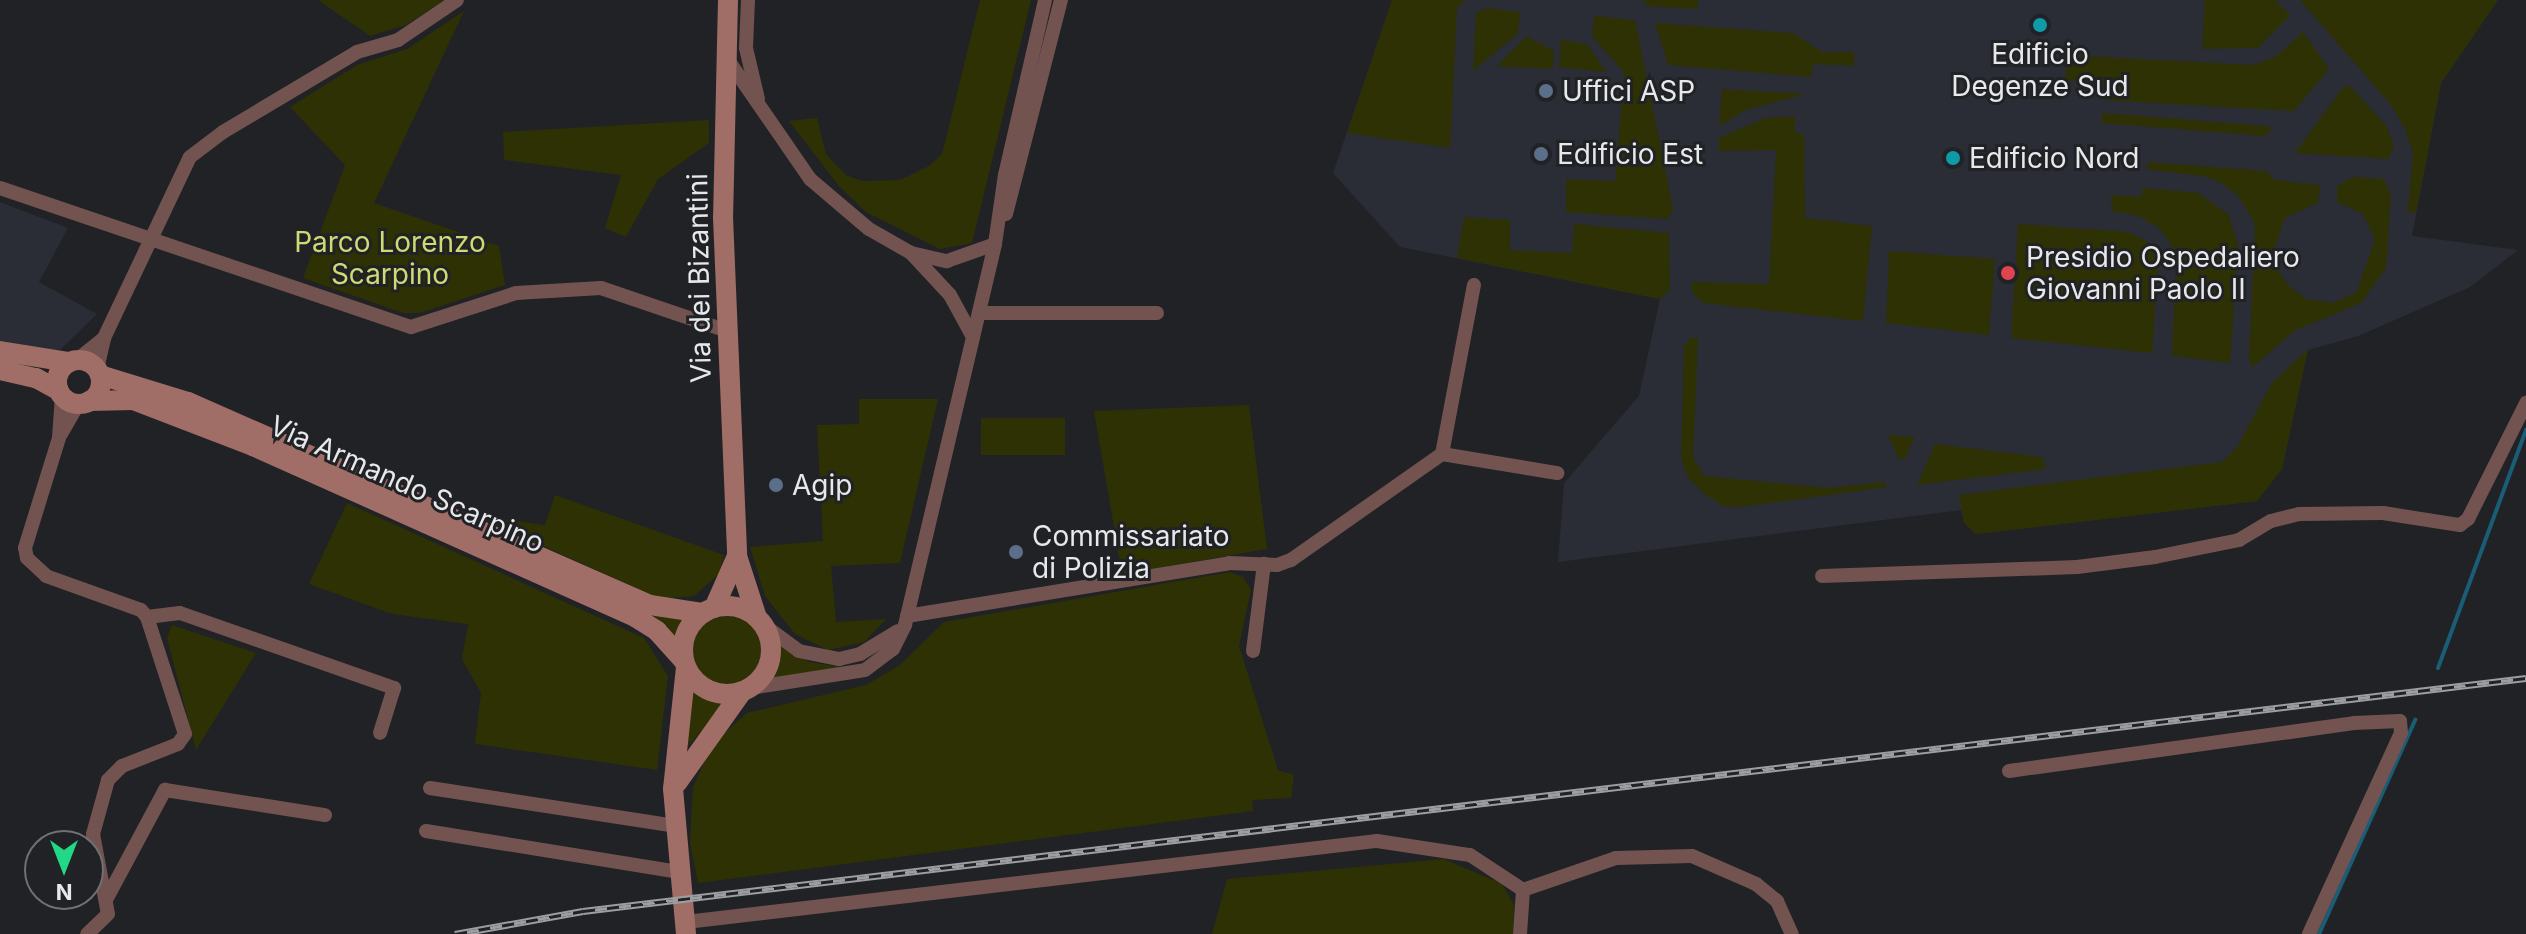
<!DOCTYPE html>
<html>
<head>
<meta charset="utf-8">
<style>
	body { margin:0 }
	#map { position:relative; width:2526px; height:934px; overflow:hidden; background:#212226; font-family:Inter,sans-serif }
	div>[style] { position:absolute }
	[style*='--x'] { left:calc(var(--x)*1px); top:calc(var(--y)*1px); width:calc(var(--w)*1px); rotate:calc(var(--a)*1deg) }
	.built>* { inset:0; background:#2b2d36 }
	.green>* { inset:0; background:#2e3103 }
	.round { border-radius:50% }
	.stream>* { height:4px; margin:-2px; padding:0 2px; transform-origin:2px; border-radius:2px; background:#195e76 }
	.street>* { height:14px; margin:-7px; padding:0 7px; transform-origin:7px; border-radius:7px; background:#73534f }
	.secondary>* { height:20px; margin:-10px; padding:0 10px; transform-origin:10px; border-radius:10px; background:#a06e67 }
	.secondary>.ring { margin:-10px; padding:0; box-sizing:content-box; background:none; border:20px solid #a06e67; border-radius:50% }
	.rail>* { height:7px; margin-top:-3.5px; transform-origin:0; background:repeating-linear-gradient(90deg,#212226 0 12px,#9d9ea1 0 24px); box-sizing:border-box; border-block:2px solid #9d9ea1 }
	.dots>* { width:22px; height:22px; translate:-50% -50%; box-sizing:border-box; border:4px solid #212226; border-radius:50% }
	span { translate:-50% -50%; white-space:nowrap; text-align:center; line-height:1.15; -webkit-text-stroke:6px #212226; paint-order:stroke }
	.poi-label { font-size:28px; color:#e7e8ea }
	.left { translate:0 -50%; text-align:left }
	.park-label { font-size:28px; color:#d0da75 }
	.street-label { font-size:28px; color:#e7e8ea }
	.north { position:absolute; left:24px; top:830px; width:80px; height:80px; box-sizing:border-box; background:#212226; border:2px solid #707174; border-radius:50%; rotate:180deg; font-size:22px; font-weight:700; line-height:32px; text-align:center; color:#e7e8ea }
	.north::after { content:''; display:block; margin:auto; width:28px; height:36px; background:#21d887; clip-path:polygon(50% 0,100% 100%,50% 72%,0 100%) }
</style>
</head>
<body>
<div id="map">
	<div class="built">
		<div style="clip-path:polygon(1392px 0,2498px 0,2441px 83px,2412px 236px,2518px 250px,2470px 287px,2358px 336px,2308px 350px,2282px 469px,2257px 501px,1976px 534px,1964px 523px,1961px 510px,1558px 562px,1564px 483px,1639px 396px,1660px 299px,1400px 247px,1333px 173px)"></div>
		<div style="clip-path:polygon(0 202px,68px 228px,39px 282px,97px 314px,61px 349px,48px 352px,0 342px)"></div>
	</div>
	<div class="green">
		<div style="clip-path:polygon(318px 0,444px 0,406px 25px,370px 36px)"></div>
		<div style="clip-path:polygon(980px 0,1031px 0,972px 243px,940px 249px,866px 212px,839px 186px,789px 121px,817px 118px,826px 154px,846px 175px,862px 181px,900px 180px,929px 166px,942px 154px)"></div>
		<div style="clip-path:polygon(1392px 0,1466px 0,1457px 8px,1450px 148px,1347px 133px)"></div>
		<div style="clip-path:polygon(1645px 0,1698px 0,1698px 9px,1646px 6px)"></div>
		<div style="clip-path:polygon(2205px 0,2275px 0,2290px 15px,2258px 48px,2202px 49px)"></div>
		<div style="clip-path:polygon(2300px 0,2498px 0,2441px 83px,2416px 213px,2408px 212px,2413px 153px,2405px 129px,2392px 106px)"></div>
		<div style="clip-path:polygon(1487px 8px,1520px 12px,1518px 33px,1473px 71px,1476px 13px)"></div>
		<div style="clip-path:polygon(464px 11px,374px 203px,499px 246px,505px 285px,420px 313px,403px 313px,303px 278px,345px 165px,290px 107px,357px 65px,407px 49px)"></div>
		<div style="clip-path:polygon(1594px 16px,1635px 20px,1673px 208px,1668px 219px,1566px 212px,1566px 179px,1615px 181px,1624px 73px,1592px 36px)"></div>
		<div style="clip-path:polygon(1655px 23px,1793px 33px,1822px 52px,1854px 52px,1854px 66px,1813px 64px,1811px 77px,1668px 65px)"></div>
		<div style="clip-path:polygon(2303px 32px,2329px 69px,2294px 111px,2103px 100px,2103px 84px,2065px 80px,2067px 55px,2253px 65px,2277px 56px)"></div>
		<div style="clip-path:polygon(1527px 36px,1554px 51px,1553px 69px,1497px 66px)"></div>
		<div style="clip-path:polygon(1561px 40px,1587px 44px,1606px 72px,1559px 67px)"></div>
		<div style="clip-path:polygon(2344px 86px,2351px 87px,2387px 127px,2394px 146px,2388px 159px,2295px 153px)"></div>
		<div style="clip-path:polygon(1722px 89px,1806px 94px,1746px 110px,1719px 126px)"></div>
		<div style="clip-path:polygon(2102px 113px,2268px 126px,2272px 130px,2264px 136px,2102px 123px)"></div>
		<div style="clip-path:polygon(1795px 116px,1795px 132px,1804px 135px,1805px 218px,1872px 226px,1863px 321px,1703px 303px,1692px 292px,1692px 282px,1769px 284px,1776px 150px,1719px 151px,1719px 138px,1765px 118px)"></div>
		<div style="clip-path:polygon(709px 120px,709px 143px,658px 179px,626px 237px,605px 228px,621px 175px,504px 160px,503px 132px)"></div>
		<div style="clip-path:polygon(2149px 162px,2266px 171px,2275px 180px,2320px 185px,2318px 203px,2285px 218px,2274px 249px,2278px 271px,2290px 287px,2307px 299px,2332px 303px,2356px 293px,2375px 240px,2363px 214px,2337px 202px,2337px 186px,2353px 177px,2384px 179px,2391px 196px,2386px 268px,2361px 303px,2294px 331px,2253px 367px,2249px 360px,2255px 224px,2239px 197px,2223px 184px,2208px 177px,2146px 169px)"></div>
		<div style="clip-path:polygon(2143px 188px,2198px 193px,2228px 214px,2238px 244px,2230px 363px,2172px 356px,2176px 263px,2172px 246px,2160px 229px,2139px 216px,2111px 211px,2112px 195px,2141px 197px)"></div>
		<div style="clip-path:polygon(1464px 217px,1510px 220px,1510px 250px,1572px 253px,1574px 224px,1669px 233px,1670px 289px,1660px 299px,1457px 258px)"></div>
		<div style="clip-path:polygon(2018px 224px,2128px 232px,2150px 243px,2158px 269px,2152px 353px,2011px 338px)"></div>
		<div style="clip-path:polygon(1889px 251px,1995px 259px,1989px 335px,1886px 323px)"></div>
		<div style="clip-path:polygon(1690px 338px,1698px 338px,1693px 457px,1704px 476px,1829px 488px,1885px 482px,1886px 487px,1741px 507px,1723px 506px,1703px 493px,1687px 476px,1681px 457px,1684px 346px)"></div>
		<div style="clip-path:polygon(2308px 349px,2282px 469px,2257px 501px,1976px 534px,1964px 523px,1959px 495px,2222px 462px,2237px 447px,2272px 383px)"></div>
		<div style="clip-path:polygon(859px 399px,938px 399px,900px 563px,831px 566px,836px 622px,886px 619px,864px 642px,828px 650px,795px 634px,765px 596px,750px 547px,823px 541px,817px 425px,859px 424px)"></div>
		<div style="clip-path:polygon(1249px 405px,1267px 549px,1122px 574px,1094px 411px)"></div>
		<div style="clip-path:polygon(981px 418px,1065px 418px,1065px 455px,981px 455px)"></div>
		<div style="clip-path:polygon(1888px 435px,1915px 437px,1905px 459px,1899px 459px)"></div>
		<div style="clip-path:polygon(1935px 444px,2042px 457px,2046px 469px,1917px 485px)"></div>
		<div style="clip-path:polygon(555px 495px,724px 555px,719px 574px,694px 596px,661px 599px,474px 515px,545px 525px)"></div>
		<div style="clip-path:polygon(347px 503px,644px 638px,668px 676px,657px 770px,475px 744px,481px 693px,462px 659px,468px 624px,392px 614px,309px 584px)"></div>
		<div style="clip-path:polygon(1230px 572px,1243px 577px,1251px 590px,1239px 646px,1278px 770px,1294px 775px,1291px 798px,1252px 800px,1253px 811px,698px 883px,690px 843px,693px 787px,713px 743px,747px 713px,866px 685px,900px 665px,944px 622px)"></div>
		<div style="clip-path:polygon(641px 611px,690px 619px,679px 645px)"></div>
		<div class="round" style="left:693px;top:616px;width:68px;height:68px"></div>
		<div style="clip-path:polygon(172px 625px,256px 653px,196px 750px,167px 638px)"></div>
		<div style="clip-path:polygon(775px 641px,809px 662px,842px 667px,766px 681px,774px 667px)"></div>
		<div style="clip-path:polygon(693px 685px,726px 702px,683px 752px)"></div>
		<div style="clip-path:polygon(1444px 859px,1502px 884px,1514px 905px,1513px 934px,1212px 934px,1227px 879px)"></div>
	</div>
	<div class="stream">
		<div style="--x:2438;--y:668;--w:254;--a:-69.7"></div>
		<div style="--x:2319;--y:934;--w:235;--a:-65.8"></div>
	</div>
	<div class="street">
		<div style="--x:748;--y:0;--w:48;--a:92.4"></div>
		<div style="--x:746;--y:48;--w:52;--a:76.8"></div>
		<div style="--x:728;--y:60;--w:145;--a:55.4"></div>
		<div style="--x:810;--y:179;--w:77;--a:40.3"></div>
		<div style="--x:869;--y:229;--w:48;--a:29.7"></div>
		<div style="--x:911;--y:253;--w:37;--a:13"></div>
		<div style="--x:947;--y:261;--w:51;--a:-19.5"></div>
		<div style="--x:0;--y:188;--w:434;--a:18.7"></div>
		<div style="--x:411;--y:327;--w:110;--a:-17.9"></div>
		<div style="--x:516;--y:293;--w:85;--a:-3.4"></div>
		<div style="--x:601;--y:288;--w:133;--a:18.8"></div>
		<div style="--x:1006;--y:214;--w:221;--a:-75.6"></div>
		<div style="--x:911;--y:253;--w:57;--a:47.1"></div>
		<div style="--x:950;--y:295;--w:48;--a:61.3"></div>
		<div style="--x:979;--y:313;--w:178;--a:0"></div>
		<div style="--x:77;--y:360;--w:35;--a:-39"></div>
		<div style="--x:97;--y:369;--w:32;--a:-77"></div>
		<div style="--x:104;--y:338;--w:200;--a:-64.6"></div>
		<div style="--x:190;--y:157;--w:41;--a:-37.1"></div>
		<div style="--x:223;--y:132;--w:156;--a:-30.8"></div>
		<div style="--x:357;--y:52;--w:43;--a:-16.3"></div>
		<div style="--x:398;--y:40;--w:71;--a:-34.1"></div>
		<div style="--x:62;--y:396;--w:42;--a:94.1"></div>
		<div style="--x:59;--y:438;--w:115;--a:107.2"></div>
		<div style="--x:25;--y:548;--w:10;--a:79"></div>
		<div style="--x:27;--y:558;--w:26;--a:43"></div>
		<div style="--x:46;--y:576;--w:101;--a:19.7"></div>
		<div style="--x:141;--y:610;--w:9;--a:49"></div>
		<div style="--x:147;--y:617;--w:123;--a:72"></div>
		<div style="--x:185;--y:734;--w:12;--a:125"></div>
		<div style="--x:178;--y:744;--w:60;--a:158.6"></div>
		<div style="--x:122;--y:766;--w:20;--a:135"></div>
		<div style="--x:108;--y:780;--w:56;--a:105.5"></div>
		<div style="--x:93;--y:834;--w:81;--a:79.4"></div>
		<div style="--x:108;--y:914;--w:29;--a:136"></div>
		<div style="--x:61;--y:434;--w:36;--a:-60"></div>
		<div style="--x:1442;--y:454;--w:172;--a:-79.3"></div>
		<div style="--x:1822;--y:576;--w:255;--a:-2"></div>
		<div style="--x:2077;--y:567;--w:79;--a:-7.3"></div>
		<div style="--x:2155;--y:557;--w:86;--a:-11.4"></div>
		<div style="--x:2239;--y:540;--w:37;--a:-31"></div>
		<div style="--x:2271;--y:521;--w:29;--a:-14"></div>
		<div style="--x:2299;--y:514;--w:84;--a:-0.7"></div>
		<div style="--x:2383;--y:513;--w:78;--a:8.9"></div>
		<div style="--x:2460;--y:525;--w:10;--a:-37"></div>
		<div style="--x:2468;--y:519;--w:130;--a:-63.4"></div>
		<div style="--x:907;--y:616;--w:326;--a:-9.3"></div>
		<div style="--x:1229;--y:563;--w:48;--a:2.4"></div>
		<div style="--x:1277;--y:565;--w:15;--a:-20"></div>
		<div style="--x:1291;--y:560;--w:184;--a:-35.1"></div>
		<div style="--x:1442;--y:454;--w:117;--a:9.4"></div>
		<div style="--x:147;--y:617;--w:33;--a:-7"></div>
		<div style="--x:180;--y:613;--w:227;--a:19.3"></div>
		<div style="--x:394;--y:688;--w:47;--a:107.3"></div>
		<div style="--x:765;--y:626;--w:42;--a:36.3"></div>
		<div style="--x:799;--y:651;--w:41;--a:11.3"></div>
		<div style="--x:839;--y:659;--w:22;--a:-13"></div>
		<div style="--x:860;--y:654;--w:44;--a:-31.2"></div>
		<div style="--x:1253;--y:651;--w:88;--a:-82.8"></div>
		<div style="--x:750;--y:688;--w:116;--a:-8.9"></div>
		<div style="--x:865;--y:670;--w:35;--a:-37"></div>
		<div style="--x:893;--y:649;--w:27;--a:-63"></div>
		<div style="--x:905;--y:625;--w:391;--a:-76.7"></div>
		<div style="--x:995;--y:244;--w:70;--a:-81.8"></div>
		<div style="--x:1005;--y:175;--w:180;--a:-77.1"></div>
		<div style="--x:2009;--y:771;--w:348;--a:-7.9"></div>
		<div style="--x:2354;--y:723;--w:46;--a:-2.5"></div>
		<div style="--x:2400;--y:721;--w:12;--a:85"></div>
		<div style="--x:2401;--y:733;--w:221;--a:114.6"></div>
		<div style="--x:430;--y:788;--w:248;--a:8.8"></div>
		<div style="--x:426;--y:831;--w:257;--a:9.2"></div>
		<div style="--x:1523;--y:890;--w:98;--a:-19"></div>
		<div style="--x:1616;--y:858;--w:76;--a:-1.5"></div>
		<div style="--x:1692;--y:856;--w:70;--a:23.6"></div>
		<div style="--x:1756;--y:884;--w:27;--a:39"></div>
		<div style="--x:1777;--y:901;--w:36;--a:66"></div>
		<div style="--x:107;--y:898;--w:123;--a:-61.8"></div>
		<div style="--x:165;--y:790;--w:162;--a:8.9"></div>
		<div style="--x:686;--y:922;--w:696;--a:-6.69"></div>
		<div style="--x:1377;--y:841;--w:94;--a:8.6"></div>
		<div style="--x:1470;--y:855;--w:64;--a:33.4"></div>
		<div style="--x:1520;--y:934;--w:44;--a:-86.1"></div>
	</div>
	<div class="secondary">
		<div style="--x:728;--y:0;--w:217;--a:91.3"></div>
		<div style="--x:723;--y:217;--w:339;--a:87.6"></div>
		<div style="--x:737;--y:556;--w:65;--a:72.1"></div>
		<div style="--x:0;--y:351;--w:70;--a:9.1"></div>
		<div class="ring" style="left:57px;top:360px;width:24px;height:24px"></div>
		<div style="--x:0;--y:370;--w:37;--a:13"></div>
		<div style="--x:36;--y:378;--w:26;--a:29"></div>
		<div style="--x:100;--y:375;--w:92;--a:17.1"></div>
		<div style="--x:188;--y:402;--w:505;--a:23.72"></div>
		<div style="--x:650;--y:605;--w:54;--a:8.6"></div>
		<div style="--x:89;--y:401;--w:44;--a:-1.3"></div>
		<div style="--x:133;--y:400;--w:129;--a:21"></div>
		<div style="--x:253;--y:446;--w:419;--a:24.1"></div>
		<div style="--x:635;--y:617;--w:26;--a:32"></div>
		<div style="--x:657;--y:631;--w:40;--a:48"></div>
		<div class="ring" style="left:683px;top:606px;width:68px;height:68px"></div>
		<div style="--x:714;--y:608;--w:57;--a:-66.1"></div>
		<div style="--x:677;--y:783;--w:110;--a:-54.6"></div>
		<div style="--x:686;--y:934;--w:146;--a:-95.1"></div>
		<div style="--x:673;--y:789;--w:123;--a:-83.9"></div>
	</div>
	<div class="rail">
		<div style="--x:455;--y:934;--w:130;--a:-10.2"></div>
		<div style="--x:583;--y:911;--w:1957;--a:-6.84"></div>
	</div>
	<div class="dots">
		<div style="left:2040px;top:25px;background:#0f9aa8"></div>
		<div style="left:1546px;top:91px;background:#5c6f8a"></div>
		<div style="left:1541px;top:154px;background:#5c6f8a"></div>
		<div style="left:1953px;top:158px;background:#0f9aa8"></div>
		<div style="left:2008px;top:273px;background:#e0444e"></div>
		<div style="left:776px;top:485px;background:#5c6f8a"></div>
		<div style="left:1016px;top:552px;background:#5c6f8a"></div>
	</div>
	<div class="poi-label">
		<span style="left:2040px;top:70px">Edificio<br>Degenze Sud</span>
		<span class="left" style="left:1562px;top:91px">Uffici ASP</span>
		<span class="left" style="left:1557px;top:154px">Edificio Est</span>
		<span class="left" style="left:1969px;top:158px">Edificio Nord</span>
		<span class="left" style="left:2026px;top:273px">Presidio Ospedaliero<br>Giovanni Paolo II</span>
		<span class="left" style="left:792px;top:485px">Agip</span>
		<span class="left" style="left:1032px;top:552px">Commissariato<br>di Polizia</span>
	</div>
	<div class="park-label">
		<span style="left:390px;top:258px">Parco Lorenzo<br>Scarpino</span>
	</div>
	<div class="street-label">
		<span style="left:699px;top:278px;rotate:-91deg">Via dei Bizantini</span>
		<span style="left:407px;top:484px;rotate:24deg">Via Armando Scarpino</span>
	</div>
	<div class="north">N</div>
</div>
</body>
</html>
